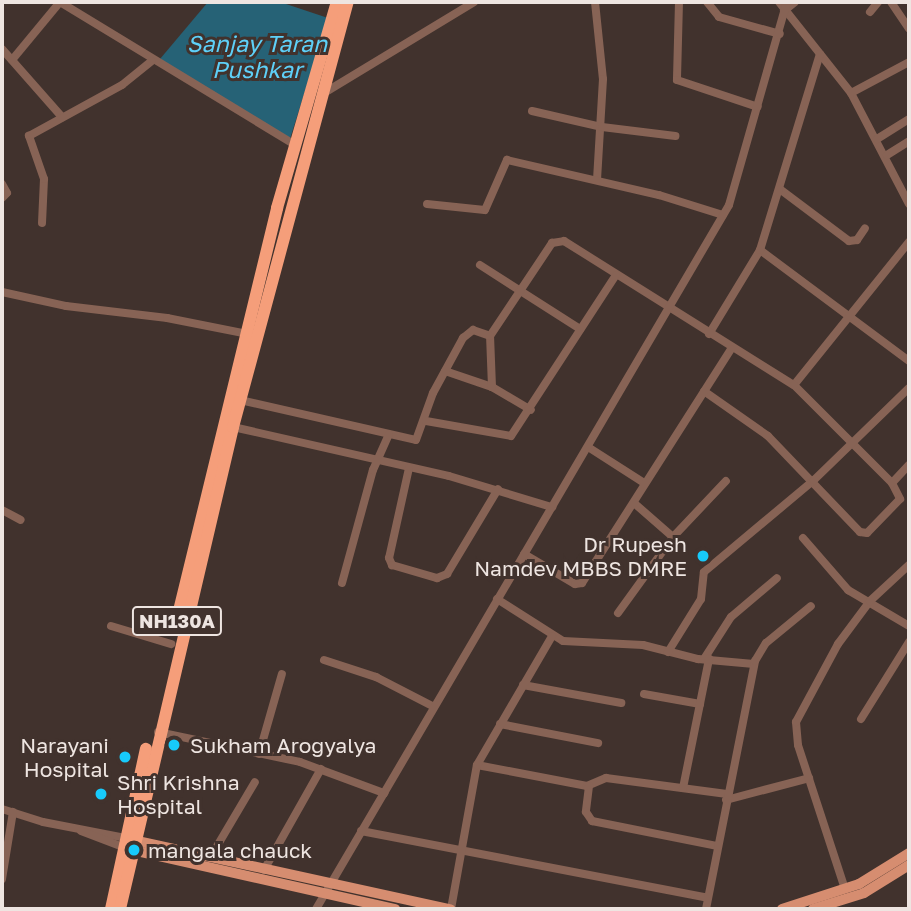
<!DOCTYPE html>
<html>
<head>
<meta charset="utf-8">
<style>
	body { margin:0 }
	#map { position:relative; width:911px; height:911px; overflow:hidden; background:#41322d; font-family:"Golos Text",sans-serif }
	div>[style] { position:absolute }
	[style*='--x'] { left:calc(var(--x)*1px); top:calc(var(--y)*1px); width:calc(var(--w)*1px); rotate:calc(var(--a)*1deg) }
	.water>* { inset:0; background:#266276 }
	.minor>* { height:8px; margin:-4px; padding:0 4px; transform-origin:4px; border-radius:4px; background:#876355 }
	.major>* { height:10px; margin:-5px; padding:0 5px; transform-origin:5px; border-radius:5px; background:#d68d70 }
	.highway>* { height:12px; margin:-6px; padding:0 6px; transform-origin:6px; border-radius:6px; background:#f59e7a }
	.dots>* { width:19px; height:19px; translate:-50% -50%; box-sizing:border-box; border:4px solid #41322d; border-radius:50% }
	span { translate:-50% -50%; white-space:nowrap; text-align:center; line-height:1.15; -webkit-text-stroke:6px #41322d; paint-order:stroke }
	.shield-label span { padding:2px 5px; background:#41322d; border:2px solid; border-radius:5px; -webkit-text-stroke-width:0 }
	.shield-label { font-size:19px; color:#eee5e1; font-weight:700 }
	.poi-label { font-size:21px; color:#eee5e1 }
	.right { translate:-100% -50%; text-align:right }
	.left { translate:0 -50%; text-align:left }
	.water-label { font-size:23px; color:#5ed0f8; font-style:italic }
	.frame { position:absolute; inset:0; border:4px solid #eee5e1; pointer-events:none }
</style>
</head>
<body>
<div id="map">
	<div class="water">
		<div style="clip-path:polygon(208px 2px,280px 2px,328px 18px,289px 142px,160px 59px)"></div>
	</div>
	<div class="minor">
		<div style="--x:60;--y:2;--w:275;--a:31.3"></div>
		<div style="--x:595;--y:2;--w:77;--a:84.1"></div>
		<div style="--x:603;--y:79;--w:101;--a:93.4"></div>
		<div style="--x:679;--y:2;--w:78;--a:91.5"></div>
		<div style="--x:677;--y:80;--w:85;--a:18.4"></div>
		<div style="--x:707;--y:2;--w:19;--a:51"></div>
		<div style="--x:719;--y:17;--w:63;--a:15.6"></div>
		<div style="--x:779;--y:2;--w:116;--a:51.6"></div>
		<div style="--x:851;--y:93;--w:125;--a:62.4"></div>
		<div style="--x:891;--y:2;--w:32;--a:56"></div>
		<div style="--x:784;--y:11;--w:14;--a:-39"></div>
		<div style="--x:870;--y:12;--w:13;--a:-51"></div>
		<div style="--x:2;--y:49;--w:91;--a:48.6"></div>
		<div style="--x:12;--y:60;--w:75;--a:-50.4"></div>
		<div style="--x:324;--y:93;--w:175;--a:-31.2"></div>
		<div style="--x:851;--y:93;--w:66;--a:-28.1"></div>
		<div style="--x:532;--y:111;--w:72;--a:12.9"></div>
		<div style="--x:602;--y:127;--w:74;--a:7"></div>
		<div style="--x:877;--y:139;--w:38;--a:-32"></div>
		<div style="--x:887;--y:155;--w:26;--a:-32"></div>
		<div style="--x:2;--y:184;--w:10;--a:61"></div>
		<div style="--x:7;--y:193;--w:7;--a:135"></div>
		<div style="--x:781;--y:190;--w:85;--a:36.9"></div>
		<div style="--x:849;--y:241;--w:8;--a:-7"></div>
		<div style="--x:857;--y:240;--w:14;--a:-56"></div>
		<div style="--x:427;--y:204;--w:58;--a:5.9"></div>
		<div style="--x:485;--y:210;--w:55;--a:-66.3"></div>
		<div style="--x:507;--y:160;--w:156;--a:13"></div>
		<div style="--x:659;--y:195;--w:67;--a:17.4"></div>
		<div style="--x:42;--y:223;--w:44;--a:-87.4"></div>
		<div style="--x:44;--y:179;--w:46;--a:-109.2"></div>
		<div style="--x:29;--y:136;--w:106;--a:-28.7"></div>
		<div style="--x:122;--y:85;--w:38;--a:-39"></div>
		<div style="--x:760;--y:250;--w:186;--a:36.7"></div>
		<div style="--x:480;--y:265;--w:119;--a:32.6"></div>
		<div style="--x:2;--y:292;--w:66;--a:12.3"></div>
		<div style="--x:66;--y:306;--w:102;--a:6.8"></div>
		<div style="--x:167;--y:318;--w:83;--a:11.2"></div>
		<div style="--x:709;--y:334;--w:98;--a:-58.7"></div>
		<div style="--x:760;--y:250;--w:205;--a:-73"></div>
		<div style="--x:445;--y:371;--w:50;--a:18.8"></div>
		<div style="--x:492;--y:387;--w:45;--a:30.5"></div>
		<div style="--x:794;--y:385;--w:184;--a:-51.2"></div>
		<div style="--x:492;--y:387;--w:51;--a:-92.2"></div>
		<div style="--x:490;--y:336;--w:112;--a:-56.3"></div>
		<div style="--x:552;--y:243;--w:12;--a:-9"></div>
		<div style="--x:564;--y:241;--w:271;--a:32.1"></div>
		<div style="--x:794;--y:385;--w:139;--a:45"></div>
		<div style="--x:892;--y:483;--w:18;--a:63"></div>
		<div style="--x:900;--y:499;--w:47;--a:134.1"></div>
		<div style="--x:867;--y:533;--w:7;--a:-172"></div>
		<div style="--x:860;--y:532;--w:133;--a:-133.8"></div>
		<div style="--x:768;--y:436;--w:78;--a:-144.9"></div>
		<div style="--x:240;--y:400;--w:180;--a:12.8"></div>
		<div style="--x:416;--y:440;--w:50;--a:-70.1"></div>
		<div style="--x:433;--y:393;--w:63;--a:-61.4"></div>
		<div style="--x:463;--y:338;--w:13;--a:-39"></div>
		<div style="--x:473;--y:330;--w:18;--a:19"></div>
		<div style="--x:426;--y:421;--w:86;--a:10"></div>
		<div style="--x:511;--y:436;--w:192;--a:-56.9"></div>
		<div style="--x:233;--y:427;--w:221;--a:12.8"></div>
		<div style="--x:449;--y:476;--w:108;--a:16.8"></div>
		<div style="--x:588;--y:447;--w:67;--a:32.7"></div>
		<div style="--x:409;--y:468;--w:92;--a:102.5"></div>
		<div style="--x:389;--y:558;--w:8;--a:67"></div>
		<div style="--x:392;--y:565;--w:47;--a:16.1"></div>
		<div style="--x:437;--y:578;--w:11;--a:-22"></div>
		<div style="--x:447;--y:574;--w:99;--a:-59"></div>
		<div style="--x:892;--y:483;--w:25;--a:-47"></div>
		<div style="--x:634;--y:503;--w:52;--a:41.1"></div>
		<div style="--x:2;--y:510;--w:21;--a:28"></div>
		<div style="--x:803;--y:538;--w:69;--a:49.1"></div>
		<div style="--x:848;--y:590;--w:71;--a:30.5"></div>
		<div style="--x:524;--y:554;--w:59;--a:30.5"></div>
		<div style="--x:575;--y:584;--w:7;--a:-8"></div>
		<div style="--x:582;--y:583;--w:277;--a:-57.5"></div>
		<div style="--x:342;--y:583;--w:117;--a:-74.7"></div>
		<div style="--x:373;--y:470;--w:39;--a:-66"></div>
		<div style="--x:497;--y:599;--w:78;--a:32.5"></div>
		<div style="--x:563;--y:641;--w:80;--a:2.9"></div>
		<div style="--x:643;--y:645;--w:57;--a:14.3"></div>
		<div style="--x:698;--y:659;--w:56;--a:5.1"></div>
		<div style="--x:618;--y:613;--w:94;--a:-54.1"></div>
		<div style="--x:673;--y:537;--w:77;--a:-46.6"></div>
		<div style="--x:111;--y:626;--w:63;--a:16.7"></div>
		<div style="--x:668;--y:652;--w:62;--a:-58.1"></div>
		<div style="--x:701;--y:599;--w:27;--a:-84"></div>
		<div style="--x:704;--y:572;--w:143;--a:-39.9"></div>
		<div style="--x:814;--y:480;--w:132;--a:-44.1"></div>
		<div style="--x:704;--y:659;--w:50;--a:-57.3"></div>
		<div style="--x:731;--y:617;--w:60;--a:-40.3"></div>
		<div style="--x:324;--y:660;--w:55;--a:18.1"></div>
		<div style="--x:376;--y:677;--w:65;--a:27.3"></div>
		<div style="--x:523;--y:685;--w:100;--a:10.4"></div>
		<div style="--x:644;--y:694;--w:57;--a:10.1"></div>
		<div style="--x:861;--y:719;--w:91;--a:-58.1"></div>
		<div style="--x:500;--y:724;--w:100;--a:11"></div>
		<div style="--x:158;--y:732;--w:145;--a:11.9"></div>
		<div style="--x:300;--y:762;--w:90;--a:20.3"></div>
		<div style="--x:259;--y:754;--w:83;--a:-74"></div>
		<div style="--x:477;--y:765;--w:112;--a:10.8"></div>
		<div style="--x:587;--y:786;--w:21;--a:-23"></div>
		<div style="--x:606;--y:778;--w:122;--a:7.5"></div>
		<div style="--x:589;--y:786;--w:26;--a:97"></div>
		<div style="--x:586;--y:812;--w:11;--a:56"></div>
		<div style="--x:592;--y:821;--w:127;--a:11.3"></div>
		<div style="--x:683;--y:788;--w:132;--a:-78.6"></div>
		<div style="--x:726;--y:800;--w:86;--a:-14.8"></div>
		<div style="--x:2;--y:809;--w:43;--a:17.6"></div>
		<div style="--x:43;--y:822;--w:85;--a:10.9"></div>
		<div style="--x:81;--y:831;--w:45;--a:20.9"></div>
		<div style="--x:361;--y:831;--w:353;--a:10.9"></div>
		<div style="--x:210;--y:858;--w:88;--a:-59.4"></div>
		<div style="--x:264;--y:870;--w:116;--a:-60.6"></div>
		<div style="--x:2;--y:879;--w:68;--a:-80.7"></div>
		<div style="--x:845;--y:889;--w:151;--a:-108.1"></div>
		<div style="--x:798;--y:745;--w:23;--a:-95"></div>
		<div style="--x:796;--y:722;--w:89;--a:-61.7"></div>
		<div style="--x:838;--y:644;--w:54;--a:-53.3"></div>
		<div style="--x:870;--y:601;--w:53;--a:-42.7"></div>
		<div style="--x:316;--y:909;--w:816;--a:-59.6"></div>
		<div style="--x:729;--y:205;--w:211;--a:-74.1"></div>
		<div style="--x:451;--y:909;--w:146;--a:-79.8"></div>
		<div style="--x:477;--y:765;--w:149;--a:-59.8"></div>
		<div style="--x:706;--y:909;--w:253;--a:-78.8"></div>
		<div style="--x:755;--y:661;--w:21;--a:-59"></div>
		<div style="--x:766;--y:643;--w:58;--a:-39.4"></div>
	</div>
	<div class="major">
		<div style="--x:128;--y:839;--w:330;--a:12.3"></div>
		<div style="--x:128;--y:849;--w:274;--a:12.7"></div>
		<div style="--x:782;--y:909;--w:81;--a:-18"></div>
		<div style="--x:859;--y:884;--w:59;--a:-31.8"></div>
		<div style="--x:813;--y:909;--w:53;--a:-17.4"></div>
		<div style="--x:864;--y:893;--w:53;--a:-31.9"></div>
	</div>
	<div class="highway">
		<div style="--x:177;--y:619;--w:423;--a:-76.3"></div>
		<div style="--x:277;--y:208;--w:215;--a:-73.8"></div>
		<div style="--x:111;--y:909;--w:164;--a:-77.7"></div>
		<div style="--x:120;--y:909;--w:495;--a:-76.8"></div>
		<div style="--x:233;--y:427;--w:440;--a:-74.9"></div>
	</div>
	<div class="dots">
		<div style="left:703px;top:556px;background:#17cafb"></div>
		<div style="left:174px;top:745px;background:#17cafb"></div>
		<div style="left:125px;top:757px;background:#17cafb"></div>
		<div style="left:101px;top:794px;background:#17cafb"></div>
		<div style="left:134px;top:850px;background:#17cafb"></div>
	</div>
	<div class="shield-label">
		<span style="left:177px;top:621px">NH130A</span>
	</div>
	<div class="poi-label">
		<span class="right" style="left:687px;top:556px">Dr Rupesh<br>Namdev MBBS DMRE</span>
		<span class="right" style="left:109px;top:757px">Narayani<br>Hospital</span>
		<span class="left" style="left:190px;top:745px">Sukham Arogyalya</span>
		<span class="left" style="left:117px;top:794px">Shri Krishna<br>Hospital</span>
		<span class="left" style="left:148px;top:850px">mangala chauck</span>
	</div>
	<div class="water-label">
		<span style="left:257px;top:56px">Sanjay Taran<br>Pushkar</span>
	</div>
	<div class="frame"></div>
</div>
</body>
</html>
